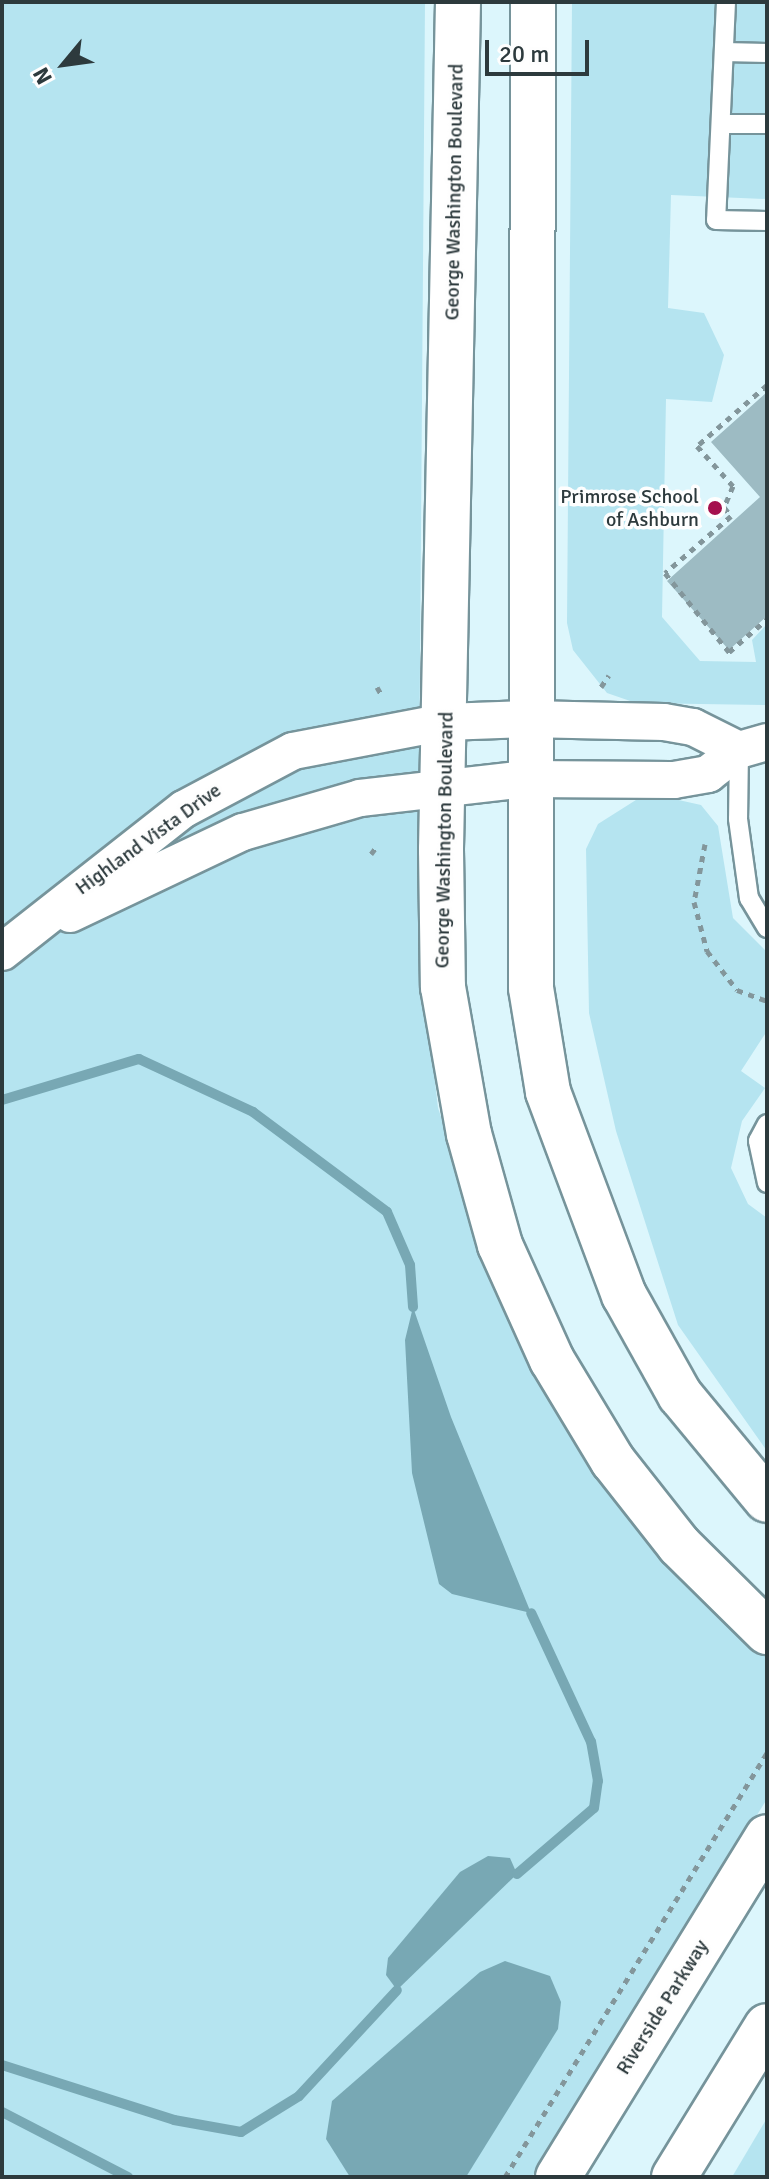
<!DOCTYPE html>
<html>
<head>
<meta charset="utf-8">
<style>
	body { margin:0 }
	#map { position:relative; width:769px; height:2179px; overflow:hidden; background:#dcf6fc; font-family:Signika,sans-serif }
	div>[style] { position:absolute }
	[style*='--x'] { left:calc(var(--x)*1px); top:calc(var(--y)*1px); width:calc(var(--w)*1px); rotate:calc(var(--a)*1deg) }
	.green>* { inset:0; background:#b5e4f0 }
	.water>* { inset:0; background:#78a8b4 }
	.stream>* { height:10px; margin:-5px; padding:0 5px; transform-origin:5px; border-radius:5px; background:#78a8b4 }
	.building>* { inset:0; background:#9dbbc3 }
	.path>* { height:5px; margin-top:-2.5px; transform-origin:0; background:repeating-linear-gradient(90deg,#83969b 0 6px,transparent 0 12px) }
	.roads { filter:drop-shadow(2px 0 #76949b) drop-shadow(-2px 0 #76949b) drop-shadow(0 2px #76949b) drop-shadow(0 -2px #76949b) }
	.service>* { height:18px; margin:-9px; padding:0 9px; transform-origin:9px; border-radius:9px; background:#fff }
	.minor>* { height:36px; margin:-18px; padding:0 18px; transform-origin:18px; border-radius:18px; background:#fff }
	.tertiary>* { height:44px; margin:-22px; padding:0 22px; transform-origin:22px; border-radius:22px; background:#fff }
	.secondary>* { height:44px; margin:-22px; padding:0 22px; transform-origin:22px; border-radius:22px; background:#fff }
	.dots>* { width:22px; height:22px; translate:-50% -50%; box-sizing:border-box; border:4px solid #fefefe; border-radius:50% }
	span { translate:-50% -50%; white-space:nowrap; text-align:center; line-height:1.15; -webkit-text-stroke:7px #fefefe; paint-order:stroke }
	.street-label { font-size:20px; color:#2d3a3d }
	.poi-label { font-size:20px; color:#2d3a3d }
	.right { translate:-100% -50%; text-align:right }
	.frame { position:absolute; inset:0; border:4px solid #2d3a3d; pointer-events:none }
	.north { position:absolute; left:24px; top:24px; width:80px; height:80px; -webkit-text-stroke:6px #fefefe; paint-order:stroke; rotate:241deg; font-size:22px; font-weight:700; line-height:32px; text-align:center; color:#2d3a3d }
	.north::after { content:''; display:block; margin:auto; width:28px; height:36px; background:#2d3a3d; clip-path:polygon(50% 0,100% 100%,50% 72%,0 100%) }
	.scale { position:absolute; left:485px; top:40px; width:104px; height:36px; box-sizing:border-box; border:4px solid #2d3a3d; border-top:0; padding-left:10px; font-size:24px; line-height:28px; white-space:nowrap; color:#2d3a3d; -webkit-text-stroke:6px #fefefe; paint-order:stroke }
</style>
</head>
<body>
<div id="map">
	<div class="green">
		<div style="clip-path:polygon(2px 2px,425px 2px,418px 931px,438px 1108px,511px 1322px,560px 1414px,717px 1610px,767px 1655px,767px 1799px,532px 2177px,2px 2177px)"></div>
		<div style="clip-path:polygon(572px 2px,767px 2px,767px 199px,671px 195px,668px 308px,704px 313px,724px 355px,712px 402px,666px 399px,662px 617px,700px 661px,756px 662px,752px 640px,767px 624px,767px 705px,636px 703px,607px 693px,573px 650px,567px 623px)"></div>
		<div style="clip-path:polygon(647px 793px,701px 805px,718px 826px,733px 918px,767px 952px,767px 1031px,741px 1071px,765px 1088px,742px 1121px,731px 1168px,748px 1204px,767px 1218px,767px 1451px,678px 1325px,616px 1131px,589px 1013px,586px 849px,598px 824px)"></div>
		<div style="clip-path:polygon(767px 2118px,767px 2177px,732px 2177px)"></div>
	</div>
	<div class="water">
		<div style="clip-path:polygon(413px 1307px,451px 1417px,531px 1613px,452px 1594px,439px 1584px,412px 1473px,405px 1340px)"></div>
		<div style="clip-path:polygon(488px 1856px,510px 1858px,517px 1874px,397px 1990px,386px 1975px,388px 1958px,460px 1872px)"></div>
		<div style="clip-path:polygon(505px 1961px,550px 1976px,561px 2002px,558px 2029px,466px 2177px,350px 2177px,326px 2139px,332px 2101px,480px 1972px)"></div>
	</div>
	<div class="stream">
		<div style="--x:2;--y:1100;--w:143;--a:-16.7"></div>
		<div style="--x:139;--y:1059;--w:126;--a:24.9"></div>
		<div style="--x:253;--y:1112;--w:167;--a:36.7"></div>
		<div style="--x:387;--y:1212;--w:58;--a:66.5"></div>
		<div style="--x:410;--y:1265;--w:42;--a:85.9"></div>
		<div style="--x:517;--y:1874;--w:101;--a:-40.6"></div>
		<div style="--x:594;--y:1808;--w:27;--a:-82"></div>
		<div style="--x:598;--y:1781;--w:40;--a:-100"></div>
		<div style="--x:591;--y:1742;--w:142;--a:-114.9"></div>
		<div style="--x:2;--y:2065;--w:181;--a:17.7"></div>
		<div style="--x:174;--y:2120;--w:68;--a:10.2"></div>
		<div style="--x:241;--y:2132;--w:68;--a:-31.8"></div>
		<div style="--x:299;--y:2096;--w:144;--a:-47.2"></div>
		<div style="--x:2;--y:2112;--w:142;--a:27.3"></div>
	</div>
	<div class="building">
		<div style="clip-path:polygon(767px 392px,767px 616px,729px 650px,667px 581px,760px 497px,711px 442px)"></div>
	</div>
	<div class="path">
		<div style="--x:767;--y:385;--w:93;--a:138.9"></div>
		<div style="--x:697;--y:446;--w:54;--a:48"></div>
		<div style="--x:733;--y:486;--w:23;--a:113"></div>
		<div style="--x:724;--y:507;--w:11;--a:52"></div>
		<div style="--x:731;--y:516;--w:87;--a:139.2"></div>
		<div style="--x:665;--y:573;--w:102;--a:51"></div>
		<div style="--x:729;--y:652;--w:50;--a:-41"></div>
		<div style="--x:377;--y:687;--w:8;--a:60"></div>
		<div style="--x:601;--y:687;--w:14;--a:-56"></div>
		<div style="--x:705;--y:844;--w:59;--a:100.7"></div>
		<div style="--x:694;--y:902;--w:51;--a:75.1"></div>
		<div style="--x:707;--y:951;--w:49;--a:52.4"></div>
		<div style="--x:737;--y:990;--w:32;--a:20"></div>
		<div style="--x:371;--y:854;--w:10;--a:-53"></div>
		<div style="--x:505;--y:2177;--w:499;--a:-58.3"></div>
	</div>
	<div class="roads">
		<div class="service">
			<div style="--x:726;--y:2;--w:218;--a:92.6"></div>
			<div style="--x:716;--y:220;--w:51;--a:1.1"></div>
			<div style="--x:724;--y:52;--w:43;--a:1.3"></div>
			<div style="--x:724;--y:124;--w:43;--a:0"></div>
			<div style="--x:739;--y:750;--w:69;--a:90.8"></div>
			<div style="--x:738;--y:819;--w:80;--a:82.1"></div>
			<div style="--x:749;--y:898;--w:35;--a:59"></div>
			<div style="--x:767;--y:1124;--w:19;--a:118"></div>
			<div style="--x:758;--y:1141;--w:43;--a:77.9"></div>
		</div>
		<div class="minor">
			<div style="--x:70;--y:914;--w:191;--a:-25.4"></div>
			<div style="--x:243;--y:832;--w:122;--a:-16.2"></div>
			<div style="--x:360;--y:798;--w:168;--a:-6.5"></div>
			<div style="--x:527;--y:779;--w:147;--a:0.4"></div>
			<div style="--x:674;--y:780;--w:35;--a:-10"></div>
			<div style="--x:708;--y:774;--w:39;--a:-38"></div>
			<div style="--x:739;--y:750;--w:29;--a:-16"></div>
			<div style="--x:2;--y:952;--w:231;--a:-38.2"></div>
			<div style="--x:184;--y:809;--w:123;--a:-28"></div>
			<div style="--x:293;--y:751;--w:155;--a:-10.8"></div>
			<div style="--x:445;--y:722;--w:82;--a:-2.1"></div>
			<div style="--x:527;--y:719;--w:137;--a:1.3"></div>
			<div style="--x:664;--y:722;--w:29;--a:10"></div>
			<div style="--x:693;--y:727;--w:51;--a:26.6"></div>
		</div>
		<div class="tertiary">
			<div style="--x:458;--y:2;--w:848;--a:91.15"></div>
			<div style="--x:441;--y:850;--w:137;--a:89.2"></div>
			<div style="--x:443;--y:987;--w:149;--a:80"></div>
			<div style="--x:469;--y:1134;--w:115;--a:74.4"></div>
			<div style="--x:500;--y:1245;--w:126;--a:65.7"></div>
			<div style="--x:552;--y:1360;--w:118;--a:58.9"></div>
			<div style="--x:613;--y:1461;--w:107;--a:51.8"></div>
			<div style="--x:679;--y:1545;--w:124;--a:44.7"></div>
			<div style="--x:533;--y:2;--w:986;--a:90.12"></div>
			<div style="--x:531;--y:988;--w:105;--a:80.7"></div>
			<div style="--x:548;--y:1092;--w:217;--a:69.5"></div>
			<div style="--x:624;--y:1295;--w:115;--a:60.8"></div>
			<div style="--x:680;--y:1395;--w:136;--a:50.4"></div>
		</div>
		<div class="secondary">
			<div style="--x:558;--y:2177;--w:399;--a:-58.4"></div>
			<div style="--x:674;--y:2177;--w:177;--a:-58.4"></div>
		</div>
	</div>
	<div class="dots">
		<div style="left:715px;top:508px;background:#a5104d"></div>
	</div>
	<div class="street-label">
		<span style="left:454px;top:192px;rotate:-89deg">George Washington Boulevard</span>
		<span style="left:148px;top:839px;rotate:-36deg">Highland Vista Drive</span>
		<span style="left:444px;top:840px;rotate:-89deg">George Washington Boulevard</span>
		<span style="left:662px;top:2007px;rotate:-58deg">Riverside Parkway</span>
	</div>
	<div class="poi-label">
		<span class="right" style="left:699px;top:508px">Primrose School<br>of Ashburn</span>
	</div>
	<div class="frame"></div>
	<div class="north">N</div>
	<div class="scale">20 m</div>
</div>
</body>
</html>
